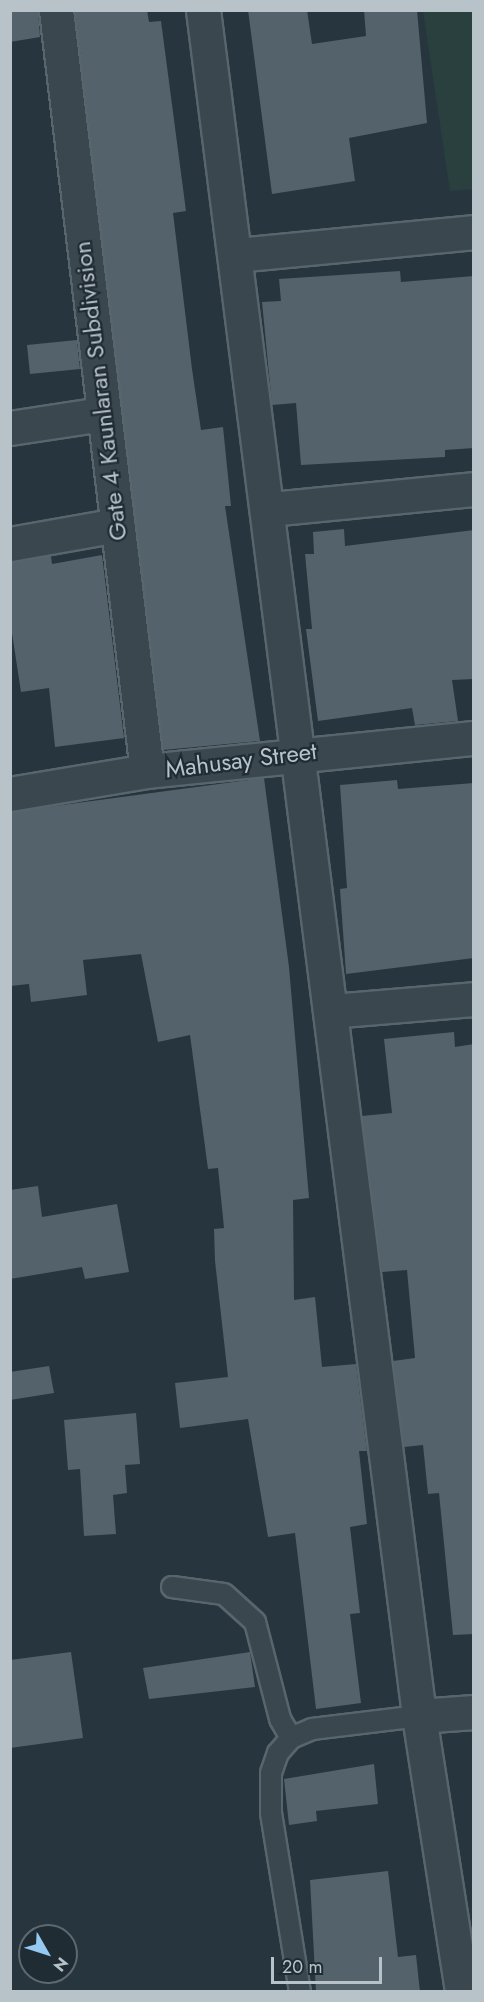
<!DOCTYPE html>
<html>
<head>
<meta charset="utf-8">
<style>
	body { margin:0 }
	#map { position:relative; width:484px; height:2002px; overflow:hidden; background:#27353f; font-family:Jost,sans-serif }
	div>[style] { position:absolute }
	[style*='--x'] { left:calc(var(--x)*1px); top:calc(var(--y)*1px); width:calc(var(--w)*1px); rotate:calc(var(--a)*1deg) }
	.green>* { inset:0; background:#29403e }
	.building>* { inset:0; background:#53626b }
	.roads { filter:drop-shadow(2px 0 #59656c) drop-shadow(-2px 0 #59656c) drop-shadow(0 2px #59656c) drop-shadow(0 -2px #59656c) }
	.lane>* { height:20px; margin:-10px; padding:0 10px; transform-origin:10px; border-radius:10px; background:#3b474f }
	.street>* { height:33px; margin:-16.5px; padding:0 16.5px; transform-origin:16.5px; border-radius:16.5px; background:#3b474f }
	span { translate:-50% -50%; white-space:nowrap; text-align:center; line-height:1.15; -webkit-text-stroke:4.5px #202c34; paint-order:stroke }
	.street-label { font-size:24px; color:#b8c2c9 }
	.frame { position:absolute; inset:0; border:12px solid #b8c2c9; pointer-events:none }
	.north { position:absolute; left:18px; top:1924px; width:60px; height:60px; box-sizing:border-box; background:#202c34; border:2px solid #5d6870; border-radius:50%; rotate:129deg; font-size:16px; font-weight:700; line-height:24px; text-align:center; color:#b8c2c9 }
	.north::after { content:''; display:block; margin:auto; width:21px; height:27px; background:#95c9f1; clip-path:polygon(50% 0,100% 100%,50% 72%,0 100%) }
	.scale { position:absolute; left:271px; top:1957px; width:111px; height:27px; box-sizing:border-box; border:3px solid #b8c2c9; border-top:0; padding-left:8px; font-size:18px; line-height:21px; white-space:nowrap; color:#b8c2c9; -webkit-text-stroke:4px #202c34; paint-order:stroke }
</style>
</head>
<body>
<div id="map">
	<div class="green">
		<div style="clip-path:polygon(423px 11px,473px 11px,473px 189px,450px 191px)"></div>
	</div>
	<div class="building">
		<div style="clip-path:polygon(10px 10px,38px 10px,40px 37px,10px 42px)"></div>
		<div style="clip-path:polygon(75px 10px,147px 10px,149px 22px,161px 21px,186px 211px,173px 213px,192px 369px,201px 430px,223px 427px,231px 506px,225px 506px,260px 741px,163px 750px)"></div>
		<div style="clip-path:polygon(248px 10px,307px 10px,312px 44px,366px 36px,364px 10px,417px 10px,427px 123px,349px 138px,355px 181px,272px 194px)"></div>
		<div style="clip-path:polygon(400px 271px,401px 282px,474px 276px,474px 448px,445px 450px,445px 457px,301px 465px,296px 403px,272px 405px,262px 302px,281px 301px,279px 279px)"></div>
		<div style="clip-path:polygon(77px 340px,80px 369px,30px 374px,27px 345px)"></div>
		<div style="clip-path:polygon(344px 529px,345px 546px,474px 530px,474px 679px,452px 680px,458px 721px,415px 725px,412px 708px,318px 721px,306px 629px,312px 629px,305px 554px,314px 554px,313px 532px)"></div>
		<div style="clip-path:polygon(102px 555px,126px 755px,126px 756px,124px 738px,55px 747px,49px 688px,21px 692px,10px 620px,10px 562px,51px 556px,52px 564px)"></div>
		<div style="clip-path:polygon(264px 778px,289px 967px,309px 1198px,293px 1200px,294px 1300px,315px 1297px,322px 1367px,356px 1364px,367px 1451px,359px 1451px,367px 1524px,350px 1527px,360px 1613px,350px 1614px,361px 1703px,316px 1709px,295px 1533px,268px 1537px,248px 1419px,180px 1428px,175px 1383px,228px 1377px,215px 1261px,214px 1229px,224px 1228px,218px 1168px,208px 1169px,190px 1035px,158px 1042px,141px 954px,83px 960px,87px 995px,31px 1002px,29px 984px,10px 986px,10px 812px)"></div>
		<div style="clip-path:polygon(397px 780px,398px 789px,474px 783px,474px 958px,346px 974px,340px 889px,347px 888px,340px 785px)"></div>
		<div style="clip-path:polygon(454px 1032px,455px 1047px,474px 1044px,474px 1634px,453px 1635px,439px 1493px,428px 1494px,423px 1445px,404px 1447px,393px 1361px,415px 1358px,407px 1270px,382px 1272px,362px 1116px,392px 1113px,384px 1039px)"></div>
		<div style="clip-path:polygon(38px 1186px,42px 1217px,117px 1204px,129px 1272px,85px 1279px,82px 1267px,10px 1279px,10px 1190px)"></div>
		<div style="clip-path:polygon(49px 1366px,54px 1393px,10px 1400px,10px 1372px)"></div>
		<div style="clip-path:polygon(136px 1413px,140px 1464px,125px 1465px,127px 1493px,113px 1495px,116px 1534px,84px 1536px,80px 1469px,68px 1470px,64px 1420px)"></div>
		<div style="clip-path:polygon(71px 1652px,83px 1738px,10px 1748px,10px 1660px)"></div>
		<div style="clip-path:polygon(250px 1652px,255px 1687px,149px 1699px,143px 1668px)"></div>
		<div style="clip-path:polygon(374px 1764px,378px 1804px,316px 1811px,317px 1821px,289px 1825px,284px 1779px)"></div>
		<div style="clip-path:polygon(388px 1871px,398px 1957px,416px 1955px,420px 1992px,316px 1992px,310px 1880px)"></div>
	</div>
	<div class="roads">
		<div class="lane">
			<div style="--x:172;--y:1587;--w:52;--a:7.7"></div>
			<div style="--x:224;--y:1594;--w:42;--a:42.1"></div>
			<div style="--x:255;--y:1622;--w:100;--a:75.5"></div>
			<div style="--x:280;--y:1719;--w:22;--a:60"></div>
			<div style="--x:300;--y:1992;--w:181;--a:-99.2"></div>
			<div style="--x:271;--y:1813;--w:40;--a:-90"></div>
			<div style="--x:271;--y:1773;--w:21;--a:-71"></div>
			<div style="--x:278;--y:1753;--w:20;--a:-49"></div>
			<div style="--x:291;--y:1738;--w:23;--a:-23"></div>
			<div style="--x:312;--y:1729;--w:108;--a:-6.9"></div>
		</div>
		<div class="street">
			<div style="--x:56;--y:10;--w:766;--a:83.18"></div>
			<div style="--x:203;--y:10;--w:1720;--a:82.78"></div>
			<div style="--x:419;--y:1716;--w:279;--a:81.1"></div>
			<div style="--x:236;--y:255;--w:239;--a:-5.5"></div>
			<div style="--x:10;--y:428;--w:92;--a:-8.7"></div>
			<div style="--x:270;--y:509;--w:205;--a:-5.6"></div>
			<div style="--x:10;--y:544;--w:109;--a:-10.1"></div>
			<div style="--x:10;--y:794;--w:139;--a:-9.5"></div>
			<div style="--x:147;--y:771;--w:329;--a:-5.8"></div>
			<div style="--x:331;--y:1011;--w:144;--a:-4.8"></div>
			<div style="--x:419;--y:1716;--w:55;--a:-4.2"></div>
		</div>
	</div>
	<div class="street-label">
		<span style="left:100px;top:391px;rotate:-97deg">Gate 4 Kaunlaran Subdivision</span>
		<span style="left:241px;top:760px;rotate:-7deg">Mahusay Street</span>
	</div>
	<div class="frame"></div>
	<div class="north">N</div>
	<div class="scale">20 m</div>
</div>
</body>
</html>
